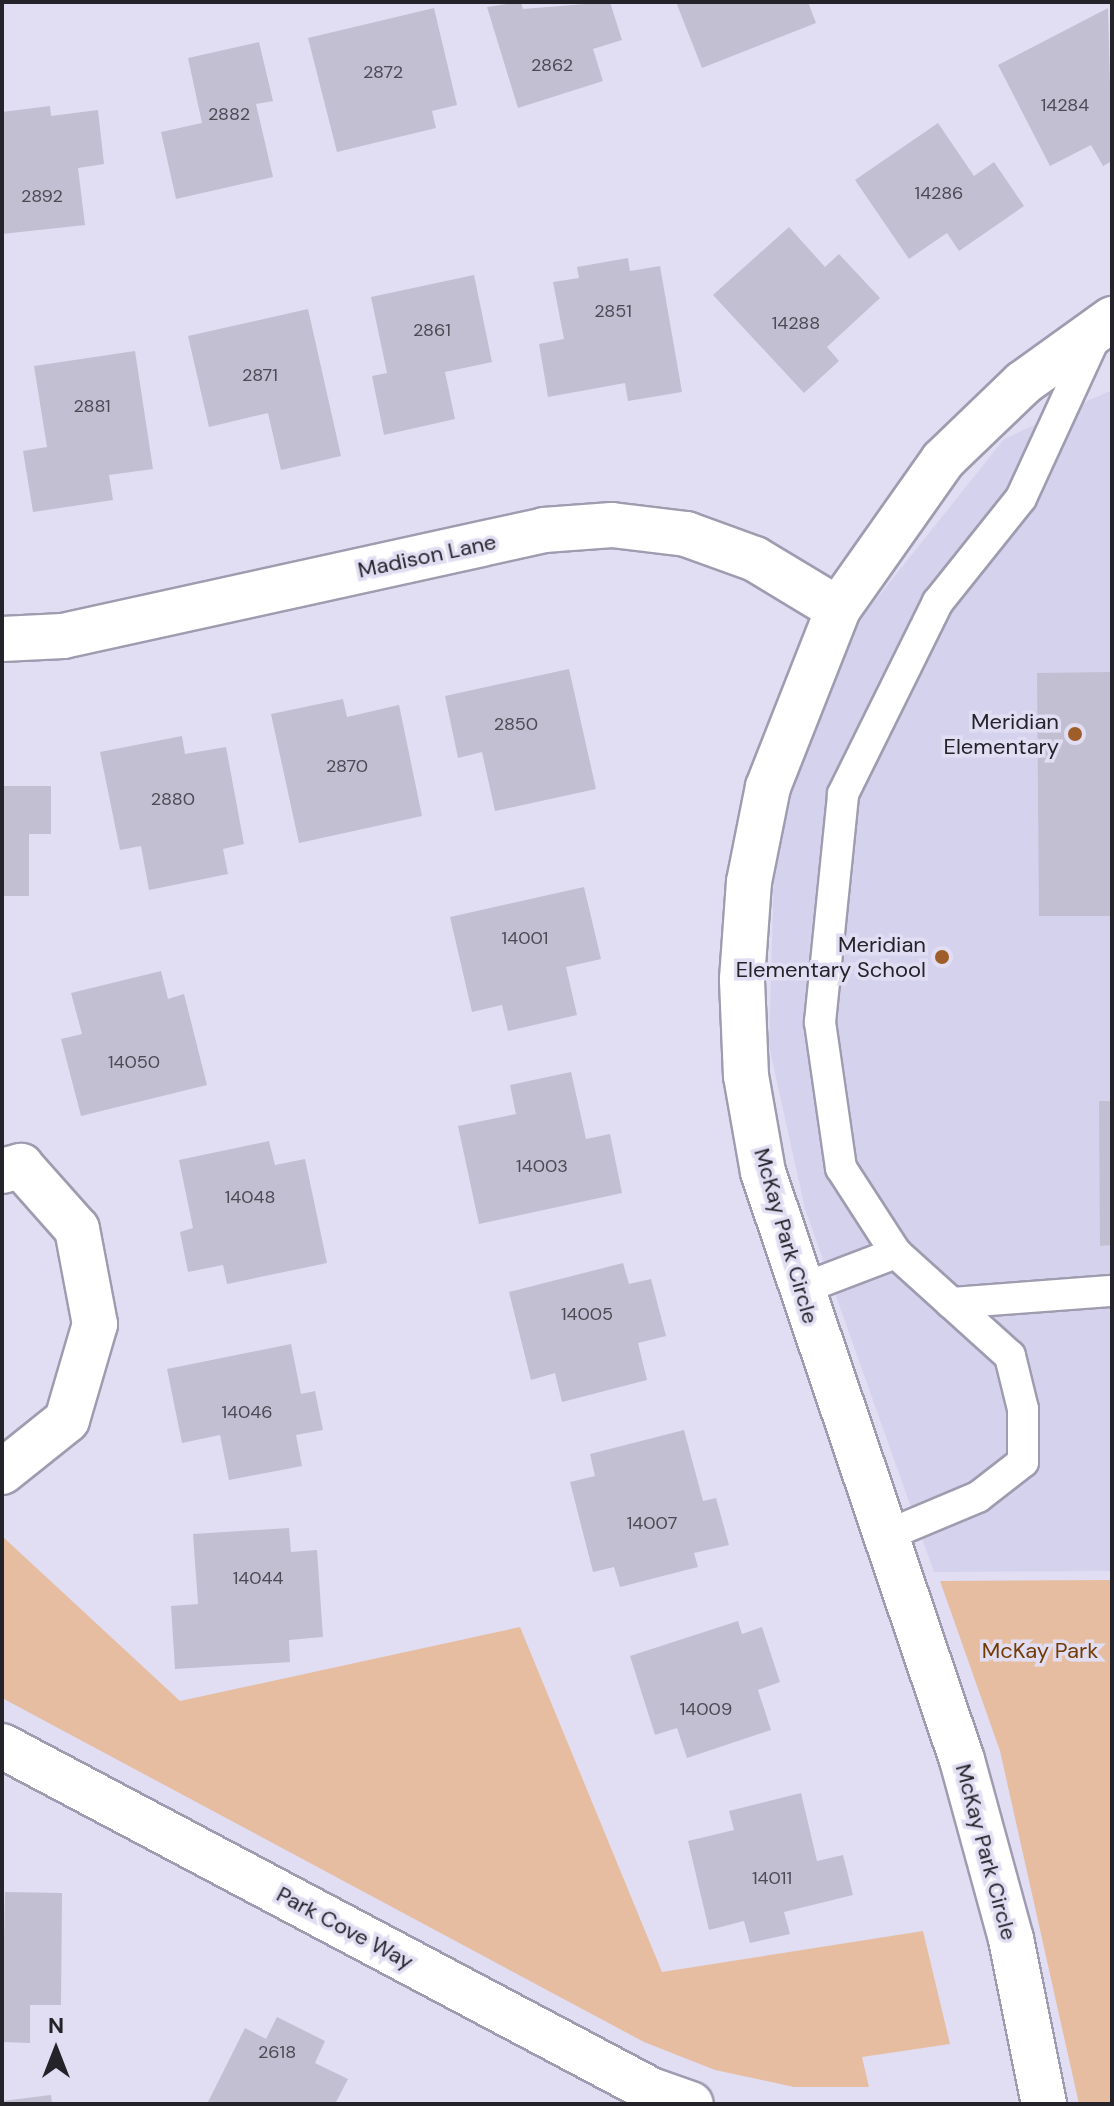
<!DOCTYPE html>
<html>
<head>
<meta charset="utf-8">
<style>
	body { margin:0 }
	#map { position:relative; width:1114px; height:2106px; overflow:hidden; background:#e1def3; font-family:"DM Sans",sans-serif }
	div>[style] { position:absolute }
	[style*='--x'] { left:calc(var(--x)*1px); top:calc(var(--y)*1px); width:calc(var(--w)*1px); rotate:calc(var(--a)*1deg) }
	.built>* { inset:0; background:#d5d2ed }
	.green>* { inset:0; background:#e6bda0 }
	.building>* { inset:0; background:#c2bfd3 }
	.roads { filter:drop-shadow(2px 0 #9f9cb0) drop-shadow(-2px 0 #9f9cb0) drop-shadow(0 2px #9f9cb0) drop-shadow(0 -2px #9f9cb0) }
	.lane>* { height:30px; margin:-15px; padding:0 15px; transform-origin:15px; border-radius:15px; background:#fff }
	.street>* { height:44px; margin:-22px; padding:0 22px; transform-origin:22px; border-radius:22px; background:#fff }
	.dots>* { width:22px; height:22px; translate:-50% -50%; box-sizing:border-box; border:4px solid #e1def3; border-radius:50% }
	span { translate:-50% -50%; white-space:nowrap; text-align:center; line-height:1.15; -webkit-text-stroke:7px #e1def3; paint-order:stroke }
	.number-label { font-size:18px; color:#4c4a54 }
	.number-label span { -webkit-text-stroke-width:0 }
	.street-label { font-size:22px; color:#24232a }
	.poi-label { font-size:22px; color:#24232a }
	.right { translate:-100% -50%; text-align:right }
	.park-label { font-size:22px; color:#733b02 }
	.frame { position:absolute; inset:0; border:4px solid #24232a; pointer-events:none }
	.north { position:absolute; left:16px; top:2010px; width:80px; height:80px; -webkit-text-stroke:6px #e1def3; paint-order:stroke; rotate:0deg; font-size:22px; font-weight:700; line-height:32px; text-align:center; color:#24232a }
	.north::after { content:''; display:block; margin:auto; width:28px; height:36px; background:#24232a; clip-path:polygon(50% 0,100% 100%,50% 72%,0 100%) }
</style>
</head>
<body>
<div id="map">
	<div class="built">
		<div style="clip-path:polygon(1112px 390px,1112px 1571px,934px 1572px,805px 1209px,769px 1046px,774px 867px,806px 736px,862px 617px,1004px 439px)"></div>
	</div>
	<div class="green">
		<div style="clip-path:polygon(2px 1536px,180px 1701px,520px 1627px,662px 1972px,923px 1931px,950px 2044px,862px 2057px,869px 2087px,794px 2087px,715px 2070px,644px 2042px,2px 1698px)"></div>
		<div style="clip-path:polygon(1112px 1580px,1112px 2104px,1079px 2104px,1000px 1751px,940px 1581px)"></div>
	</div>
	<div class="building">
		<div style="clip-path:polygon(521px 2px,523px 9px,610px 2px,622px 40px,593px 49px,603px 81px,518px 108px,487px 7px)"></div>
		<div style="clip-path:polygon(676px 2px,808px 2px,816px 23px,702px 68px)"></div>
		<div style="clip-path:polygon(434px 8px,457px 105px,432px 111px,436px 128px,337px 152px,308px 38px)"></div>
		<div style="clip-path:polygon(1108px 8px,1112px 161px,1103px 166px,1091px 145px,1050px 166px,998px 65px)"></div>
		<div style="clip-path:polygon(259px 42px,273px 101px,256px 104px,273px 177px,176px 199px,161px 132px,202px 123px,188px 58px)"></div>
		<div style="clip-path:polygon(50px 106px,51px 116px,98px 110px,104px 164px,78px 168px,85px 225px,2px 234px,2px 112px)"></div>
		<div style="clip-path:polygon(938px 123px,974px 176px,994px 162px,1024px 206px,959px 251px,947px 233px,909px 259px,855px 180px)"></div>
		<div style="clip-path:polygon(789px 227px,825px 267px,839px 254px,880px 298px,827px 347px,839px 361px,804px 393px,713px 295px)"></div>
		<div style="clip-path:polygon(628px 258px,630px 271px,660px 266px,682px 392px,628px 401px,625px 383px,548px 397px,539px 344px,564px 339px,553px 282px,579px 278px,577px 267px)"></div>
		<div style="clip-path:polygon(474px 275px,492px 362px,445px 372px,455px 419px,384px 435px,372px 376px,387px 373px,371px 297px)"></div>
		<div style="clip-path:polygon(308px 309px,341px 456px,281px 470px,268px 413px,209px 427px,188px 336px)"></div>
		<div style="clip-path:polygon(135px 351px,153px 469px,109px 475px,113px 500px,33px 512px,23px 451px,47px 447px,34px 366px)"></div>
		<div style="clip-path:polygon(569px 669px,596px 789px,495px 811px,482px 752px,458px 758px,445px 696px)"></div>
		<div style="clip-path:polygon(1112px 672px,1112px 916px,1039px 916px,1037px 673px)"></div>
		<div style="clip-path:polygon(343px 699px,347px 717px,399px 705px,422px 816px,299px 843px,271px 714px)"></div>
		<div style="clip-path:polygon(182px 736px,185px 754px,226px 747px,244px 844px,223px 849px,228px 874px,149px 890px,141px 846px,120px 850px,100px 752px)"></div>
		<div style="clip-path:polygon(2px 786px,51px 786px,51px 834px,29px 834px,29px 896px,2px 896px)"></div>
		<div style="clip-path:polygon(584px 887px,601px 959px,566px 967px,577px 1015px,508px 1031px,502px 1005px,472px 1012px,450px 917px)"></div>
		<div style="clip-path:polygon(161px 971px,168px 999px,184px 994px,207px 1085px,81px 1116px,61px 1039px,82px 1034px,71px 993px)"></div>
		<div style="clip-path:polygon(571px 1072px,586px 1139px,610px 1134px,622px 1193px,479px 1224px,458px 1126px,516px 1114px,510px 1085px)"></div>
		<div style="clip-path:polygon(1099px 1101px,1112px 1101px,1112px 1245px,1100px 1246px)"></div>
		<div style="clip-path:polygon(269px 1141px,275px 1165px,305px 1159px,327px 1263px,227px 1284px,223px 1265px,188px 1272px,180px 1232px,193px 1228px,179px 1160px)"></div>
		<div style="clip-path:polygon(623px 1263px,629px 1284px,651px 1279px,666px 1336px,638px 1343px,647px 1380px,562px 1402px,555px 1373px,531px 1380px,509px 1292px)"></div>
		<div style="clip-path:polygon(291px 1344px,301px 1394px,315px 1391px,323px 1430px,296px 1435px,302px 1466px,229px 1480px,220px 1435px,182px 1443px,167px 1369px)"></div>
		<div style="clip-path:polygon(684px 1430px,703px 1501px,716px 1498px,729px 1545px,694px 1553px,698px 1567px,620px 1587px,614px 1567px,593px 1572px,570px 1482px,595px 1476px,590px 1454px)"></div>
		<div style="clip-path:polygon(289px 1528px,291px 1552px,317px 1550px,323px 1637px,289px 1640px,290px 1662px,175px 1669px,171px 1606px,198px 1604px,193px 1534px)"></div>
		<div style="clip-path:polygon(738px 1621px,742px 1634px,762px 1627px,780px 1682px,758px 1690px,771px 1730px,687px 1758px,677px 1728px,655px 1735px,630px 1656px)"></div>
		<div style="clip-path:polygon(801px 1793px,817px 1861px,843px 1855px,853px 1895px,784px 1912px,790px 1934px,750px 1943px,744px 1921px,709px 1930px,688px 1841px,734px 1830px,729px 1811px)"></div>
		<div style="clip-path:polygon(5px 1892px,62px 1893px,61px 2005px,30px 2005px,30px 2043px,2px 2042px)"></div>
		<div style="clip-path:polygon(277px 2017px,325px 2041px,315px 2063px,348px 2079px,335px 2104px,207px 2104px,245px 2028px,266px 2039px)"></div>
		<div style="clip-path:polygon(51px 2095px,52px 2104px,2px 2104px,2px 2101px)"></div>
	</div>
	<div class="roads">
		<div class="lane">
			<div style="--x:799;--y:1290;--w:104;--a:-20.9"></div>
			<div style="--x:951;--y:1303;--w:161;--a:-4.3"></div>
			<div style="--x:885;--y:1536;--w:101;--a:-22.8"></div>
			<div style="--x:978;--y:1497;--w:57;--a:-37.9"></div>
			<div style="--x:1023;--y:1462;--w:53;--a:-90"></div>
			<div style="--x:1023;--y:1409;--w:55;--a:-103.8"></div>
			<div style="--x:1010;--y:1356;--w:154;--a:-137.9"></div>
			<div style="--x:896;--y:1253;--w:101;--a:-122.9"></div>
			<div style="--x:841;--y:1168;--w:148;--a:-98.2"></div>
			<div style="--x:820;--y:1022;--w:229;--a:-84.2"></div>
			<div style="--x:843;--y:794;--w:214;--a:-63.7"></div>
			<div style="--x:938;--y:602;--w:133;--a:-51.4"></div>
			<div style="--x:1021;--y:498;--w:182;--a:-65.3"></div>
		</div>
		<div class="street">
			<div style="--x:2;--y:639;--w:61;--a:-2.8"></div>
			<div style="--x:63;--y:636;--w:493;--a:-12.4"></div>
			<div style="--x:544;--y:530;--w:68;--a:-4.2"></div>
			<div style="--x:612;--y:525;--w:75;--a:6.9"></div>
			<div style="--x:686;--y:534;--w:73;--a:19.9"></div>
			<div style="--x:755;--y:559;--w:97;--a:31.1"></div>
			<div style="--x:2;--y:1171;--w:20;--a:-15"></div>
			<div style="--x:21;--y:1166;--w:84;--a:48.4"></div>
			<div style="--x:77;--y:1229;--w:97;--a:79.3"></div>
			<div style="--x:95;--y:1324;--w:100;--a:106.3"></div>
			<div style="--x:67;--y:1420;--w:83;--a:141.3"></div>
			<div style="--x:2;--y:1746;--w:735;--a:27.93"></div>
			<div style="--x:651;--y:2090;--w:42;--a:19.3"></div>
			<div style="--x:1044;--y:2104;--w:168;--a:-101.3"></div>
			<div style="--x:1011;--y:1939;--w:186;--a:-105.3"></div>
			<div style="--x:962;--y:1760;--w:621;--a:-108.7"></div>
			<div style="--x:763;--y:1172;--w:97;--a:-100"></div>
			<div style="--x:746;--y:1076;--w:97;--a:-92.4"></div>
			<div style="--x:742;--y:979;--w:97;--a:-85.9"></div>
			<div style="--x:749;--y:882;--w:97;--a:-78.7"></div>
			<div style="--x:768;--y:787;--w:191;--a:-68.5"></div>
			<div style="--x:838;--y:609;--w:182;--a:-54.8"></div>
			<div style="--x:943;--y:460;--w:111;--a:-43.9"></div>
			<div style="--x:1023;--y:383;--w:110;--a:-35.7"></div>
		</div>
	</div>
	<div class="dots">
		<div style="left:1075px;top:734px;background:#9f5e29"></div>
		<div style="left:942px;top:957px;background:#9f5e29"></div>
	</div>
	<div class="number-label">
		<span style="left:552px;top:65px">2862</span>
		<span style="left:383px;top:72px">2872</span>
		<span style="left:1065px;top:105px">14284</span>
		<span style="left:229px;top:114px">2882</span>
		<span style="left:939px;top:193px">14286</span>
		<span style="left:42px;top:196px">2892</span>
		<span style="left:613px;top:311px">2851</span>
		<span style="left:796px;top:323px">14288</span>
		<span style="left:432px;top:330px">2861</span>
		<span style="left:260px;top:375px">2871</span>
		<span style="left:92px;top:406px">2881</span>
		<span style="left:516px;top:724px">2850</span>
		<span style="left:347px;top:766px">2870</span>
		<span style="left:173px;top:799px">2880</span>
		<span style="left:525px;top:938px">14001</span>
		<span style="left:134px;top:1062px">14050</span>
		<span style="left:542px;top:1166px">14003</span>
		<span style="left:250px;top:1197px">14048</span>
		<span style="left:587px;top:1314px">14005</span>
		<span style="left:247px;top:1412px">14046</span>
		<span style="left:652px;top:1523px">14007</span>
		<span style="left:258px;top:1578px">14044</span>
		<span style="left:706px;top:1709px">14009</span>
		<span style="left:772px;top:1878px">14011</span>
		<span style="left:277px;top:2052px">2618</span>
	</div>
	<div class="street-label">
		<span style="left:427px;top:556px;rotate:-12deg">Madison Lane</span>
		<span style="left:786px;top:1236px;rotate:74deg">McKay Park Circle</span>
		<span style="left:986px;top:1852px;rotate:75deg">McKay Park Circle</span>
		<span style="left:345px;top:1928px;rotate:28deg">Park Cove Way</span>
	</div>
	<div class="poi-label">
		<span class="right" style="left:1059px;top:734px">Meridian<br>Elementary</span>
		<span class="right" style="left:926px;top:957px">Meridian<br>Elementary School</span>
	</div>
	<div class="park-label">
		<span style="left:1040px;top:1651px">McKay Park</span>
	</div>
	<div class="frame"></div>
	<div class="north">N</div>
</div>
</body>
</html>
